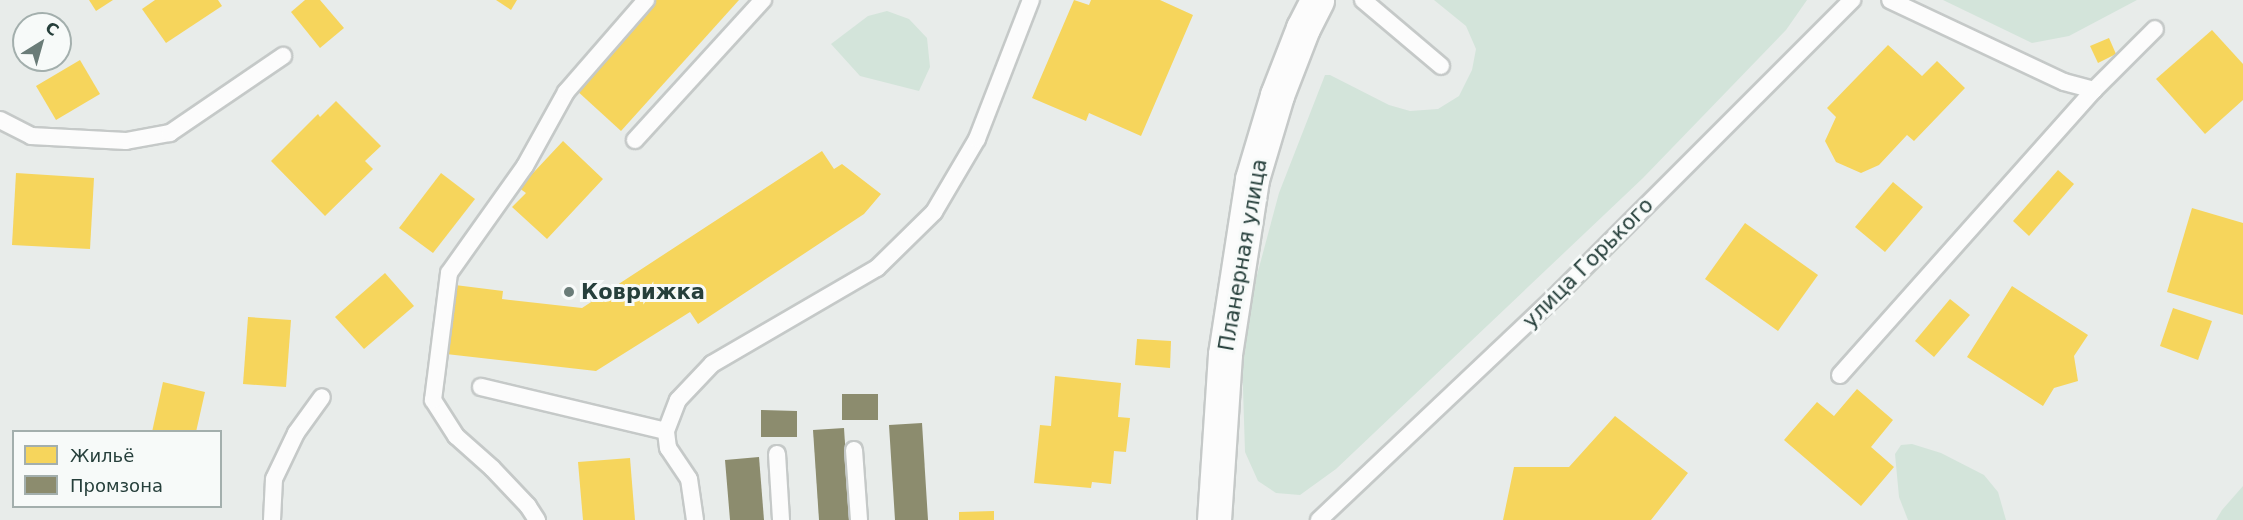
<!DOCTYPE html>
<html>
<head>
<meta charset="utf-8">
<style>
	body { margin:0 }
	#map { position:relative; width:2243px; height:520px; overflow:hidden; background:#e8ecea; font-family:"DejaVu Sans",sans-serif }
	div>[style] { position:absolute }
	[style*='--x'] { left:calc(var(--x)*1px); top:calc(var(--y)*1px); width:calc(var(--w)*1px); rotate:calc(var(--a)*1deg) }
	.green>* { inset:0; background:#d3e4da }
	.homes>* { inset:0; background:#f6d55c }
	.industry>* { inset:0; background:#8c8c6e }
	.roads { filter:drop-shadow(2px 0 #c5c9c8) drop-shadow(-2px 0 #c5c9c8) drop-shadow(0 2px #c5c9c8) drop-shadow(0 -2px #c5c9c8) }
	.lane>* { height:16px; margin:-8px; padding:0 8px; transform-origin:8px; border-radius:8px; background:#fcfcfc }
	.street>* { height:33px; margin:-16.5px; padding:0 16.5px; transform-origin:16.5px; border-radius:16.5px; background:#fcfcfc }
	.dots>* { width:16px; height:16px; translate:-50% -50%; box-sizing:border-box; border:3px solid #f7faf9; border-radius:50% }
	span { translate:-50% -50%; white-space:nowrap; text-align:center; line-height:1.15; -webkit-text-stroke:6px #f7faf9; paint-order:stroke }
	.street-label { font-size:21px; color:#263f3b }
	.poi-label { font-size:21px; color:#263f3b; font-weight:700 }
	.left { translate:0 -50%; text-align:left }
	.legend { position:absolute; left:12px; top:430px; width:210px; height:78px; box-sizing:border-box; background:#f7faf9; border:2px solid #a3afad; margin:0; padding:8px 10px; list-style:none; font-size:18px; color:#263f3b }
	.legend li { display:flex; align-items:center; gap:12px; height:30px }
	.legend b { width:30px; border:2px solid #a3afad }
	.north { position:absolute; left:12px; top:12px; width:60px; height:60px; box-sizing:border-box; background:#f7faf9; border:2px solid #a3afad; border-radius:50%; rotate:37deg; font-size:16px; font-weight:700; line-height:24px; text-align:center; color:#263f3b }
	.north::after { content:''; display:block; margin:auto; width:21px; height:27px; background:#6a7c78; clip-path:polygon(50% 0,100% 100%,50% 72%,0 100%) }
</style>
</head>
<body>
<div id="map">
	<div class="green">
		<div style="clip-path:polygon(1434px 0,1807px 0,1786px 30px,1643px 178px,1336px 469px,1300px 495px,1276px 493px,1258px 481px,1245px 452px,1242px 357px,1249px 305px,1279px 193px,1325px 75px,1330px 75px,1389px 105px,1410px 111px,1438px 109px,1459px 96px,1472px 70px,1476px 49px,1466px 26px)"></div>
		<div style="clip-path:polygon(1943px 0,2137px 0,2069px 36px,2032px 43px)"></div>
		<div style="clip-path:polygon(887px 11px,909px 19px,927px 38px,930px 67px,919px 91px,860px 76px,831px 44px,868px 16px)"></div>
		<div style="clip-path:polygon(1912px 444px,1941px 453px,1984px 475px,1998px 492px,2006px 520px,1908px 520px,1899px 497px,1895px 454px,1901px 445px)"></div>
		<div style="clip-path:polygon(2243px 486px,2243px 520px,2216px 520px,2222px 510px)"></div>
	</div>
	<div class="homes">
		<div style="clip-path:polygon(89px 0,113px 0,96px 11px)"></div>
		<div style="clip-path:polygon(155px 0,218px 0,222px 6px,166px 43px,142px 9px)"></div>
		<div style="clip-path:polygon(305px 0,320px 0,344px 28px,320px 48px,291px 12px)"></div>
		<div style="clip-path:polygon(496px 0,517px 0,511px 10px)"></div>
		<div style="clip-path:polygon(655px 0,739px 0,621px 131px,575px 89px)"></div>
		<div style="clip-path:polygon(1074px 0,1089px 5px,1091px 0,1160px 0,1193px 15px,1141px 136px,1089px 113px,1086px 121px,1032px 98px)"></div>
		<div style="clip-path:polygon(2212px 30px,2243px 64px,2243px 100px,2205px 134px,2156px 79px)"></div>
		<div style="clip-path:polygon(2109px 38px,2116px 54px,2098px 63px,2090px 46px)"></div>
		<div style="clip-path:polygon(1888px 45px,1922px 76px,1937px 61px,1965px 88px,1914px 141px,1907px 135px,1879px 165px,1861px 173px,1836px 162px,1825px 141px,1836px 117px,1827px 108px)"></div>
		<div style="clip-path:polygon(80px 60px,100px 94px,56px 120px,36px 86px)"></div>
		<div style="clip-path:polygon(336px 101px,381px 146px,365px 161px,373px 169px,325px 216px,271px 161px,318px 114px,320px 117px)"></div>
		<div style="clip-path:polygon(563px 141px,603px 179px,547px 239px,512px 207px,526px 193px,519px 188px)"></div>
		<div style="clip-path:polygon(822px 151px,834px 169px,842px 164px,881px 194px,864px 214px,698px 324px,690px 312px,596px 371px,446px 354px,455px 285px,503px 291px,502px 299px,582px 308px)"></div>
		<div style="clip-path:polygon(2058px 170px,2074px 184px,2029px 236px,2013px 221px)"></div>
		<div style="clip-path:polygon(16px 173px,94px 178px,90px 249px,12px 245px)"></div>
		<div style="clip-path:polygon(441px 173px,475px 199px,433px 253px,399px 228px)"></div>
		<div style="clip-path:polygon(1893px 182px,1923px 207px,1885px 252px,1855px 227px)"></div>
		<div style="clip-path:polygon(2192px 208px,2243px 223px,2243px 315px,2167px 292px)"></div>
		<div style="clip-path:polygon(1745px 223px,1818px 275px,1778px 331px,1705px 279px)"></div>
		<div style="clip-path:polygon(385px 273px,414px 306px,364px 349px,335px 317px)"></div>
		<div style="clip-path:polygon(2012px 286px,2088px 335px,2074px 356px,2078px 381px,2054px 388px,2043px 406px,1967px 357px)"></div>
		<div style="clip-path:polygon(1950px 299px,1970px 315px,1934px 357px,1915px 341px)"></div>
		<div style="clip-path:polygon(2173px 308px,2212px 321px,2198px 360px,2160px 346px)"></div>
		<div style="clip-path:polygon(248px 317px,291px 320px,286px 387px,243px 384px)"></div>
		<div style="clip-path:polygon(1137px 339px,1171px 341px,1170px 368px,1135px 365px)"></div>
		<div style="clip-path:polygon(1055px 376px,1121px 383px,1118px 417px,1130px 418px,1126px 452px,1114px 451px,1111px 484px,1092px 482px,1091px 488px,1034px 483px,1040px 425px,1051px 426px)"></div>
		<div style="clip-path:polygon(163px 382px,205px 392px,196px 432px,152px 432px)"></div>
		<div style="clip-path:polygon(1857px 389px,1893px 420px,1871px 447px,1894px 467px,1861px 506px,1784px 440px,1817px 402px,1834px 416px)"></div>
		<div style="clip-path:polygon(1615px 416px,1688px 473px,1651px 520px,1503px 520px,1514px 467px,1569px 467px)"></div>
		<div style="clip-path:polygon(630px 458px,635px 520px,583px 520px,578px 462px)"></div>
		<div style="clip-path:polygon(994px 511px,994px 520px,959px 520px,959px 512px)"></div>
	</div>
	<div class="industry">
		<div style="clip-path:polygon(842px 394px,878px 394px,878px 420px,842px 420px)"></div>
		<div style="clip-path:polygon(761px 410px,797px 411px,797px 437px,761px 437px)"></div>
		<div style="clip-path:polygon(922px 423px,928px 520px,895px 520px,889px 425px)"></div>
		<div style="clip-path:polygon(844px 428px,850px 520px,819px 520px,813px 430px)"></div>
		<div style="clip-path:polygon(759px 457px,764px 520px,730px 520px,725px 460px)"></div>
	</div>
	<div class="roads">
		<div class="lane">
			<div style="--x:1363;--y:0;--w:102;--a:40.2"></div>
			<div style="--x:2094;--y:90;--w:86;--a:-45"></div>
			<div style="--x:0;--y:120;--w:35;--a:27"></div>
			<div style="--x:31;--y:136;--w:95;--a:3"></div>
			<div style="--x:126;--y:141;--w:45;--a:-10.3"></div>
			<div style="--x:170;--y:133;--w:137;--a:-34.3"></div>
			<div style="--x:635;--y:140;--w:190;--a:-47.6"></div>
			<div style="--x:1840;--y:375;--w:382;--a:-48.3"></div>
			<div style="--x:2094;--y:90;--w:31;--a:-165"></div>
			<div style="--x:2064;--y:82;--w:192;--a:-154.8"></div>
			<div style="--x:481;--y:387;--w:190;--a:13.4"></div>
			<div style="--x:854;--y:450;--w:70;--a:85.9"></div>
			<div style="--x:777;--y:454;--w:66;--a:86.5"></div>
			<div style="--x:272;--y:520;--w:41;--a:-87.2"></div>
			<div style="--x:274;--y:479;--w:51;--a:-64.4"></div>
			<div style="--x:296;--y:433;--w:44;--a:-54.2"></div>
			<div style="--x:537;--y:520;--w:17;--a:-123"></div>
			<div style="--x:528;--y:506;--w:52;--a:-133.5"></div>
			<div style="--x:492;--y:468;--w:48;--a:-138.4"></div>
			<div style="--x:456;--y:436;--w:43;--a:-122.6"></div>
			<div style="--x:433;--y:400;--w:128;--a:-82.8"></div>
			<div style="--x:449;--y:273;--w:131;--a:-54.6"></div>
			<div style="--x:525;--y:166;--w:85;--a:-61"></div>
			<div style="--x:566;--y:92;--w:122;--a:-49"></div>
			<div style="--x:695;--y:520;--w:41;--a:-98.3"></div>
			<div style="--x:689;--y:479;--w:37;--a:-124"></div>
			<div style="--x:668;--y:448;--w:17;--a:-97"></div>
			<div style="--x:666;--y:431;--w:33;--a:-69"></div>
			<div style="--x:678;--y:400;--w:50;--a:-46.6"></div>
			<div style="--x:712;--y:364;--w:191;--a:-30.2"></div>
			<div style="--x:877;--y:268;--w:80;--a:-44.5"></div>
			<div style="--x:934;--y:212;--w:85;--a:-59.5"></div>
			<div style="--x:977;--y:139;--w:149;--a:-68.8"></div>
			<div style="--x:1319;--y:520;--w:333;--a:-43.4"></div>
			<div style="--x:1561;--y:291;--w:412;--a:-45"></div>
		</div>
		<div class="street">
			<div style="--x:1214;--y:520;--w:166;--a:-86.2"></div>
			<div style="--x:1225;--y:354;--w:177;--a:-81.2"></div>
			<div style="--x:1252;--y:179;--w:88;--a:-73.4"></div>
			<div style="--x:1277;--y:95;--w:72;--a:-68.8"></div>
			<div style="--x:1303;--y:28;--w:31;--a:-63"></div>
		</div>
	</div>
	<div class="dots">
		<div style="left:569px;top:292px;background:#6a7c78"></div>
	</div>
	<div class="street-label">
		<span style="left:1243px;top:255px;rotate:-80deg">Планерная улица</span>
		<span style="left:1588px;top:263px;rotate:-45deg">улица Горького</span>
	</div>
	<div class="poi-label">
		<span class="left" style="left:581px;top:292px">Коврижка</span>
	</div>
	<ul class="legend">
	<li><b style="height:16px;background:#f6d55c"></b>Жильё</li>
	<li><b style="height:16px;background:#8c8c6e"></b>Промзона</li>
	</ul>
	<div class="north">С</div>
</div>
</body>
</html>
